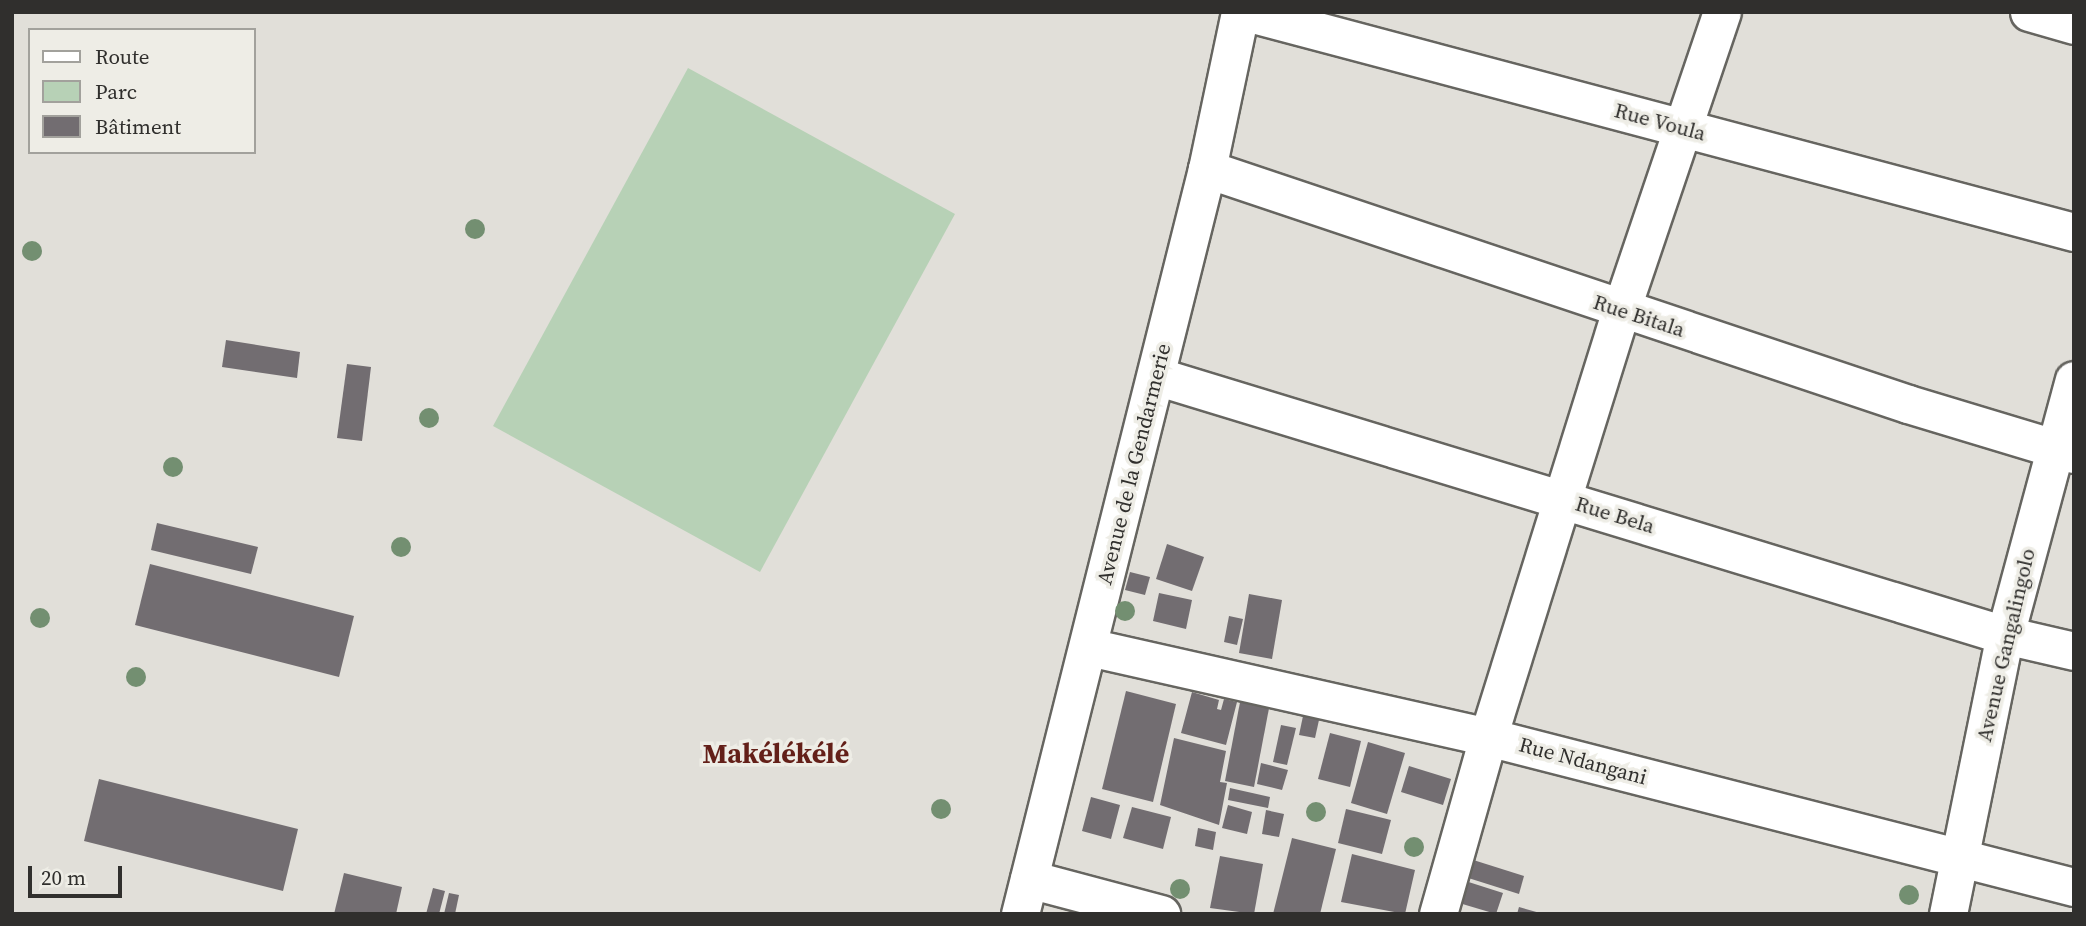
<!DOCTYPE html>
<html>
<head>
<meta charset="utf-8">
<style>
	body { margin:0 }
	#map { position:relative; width:2086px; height:926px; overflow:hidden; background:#e1dfd9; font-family:"Source Serif 4",serif }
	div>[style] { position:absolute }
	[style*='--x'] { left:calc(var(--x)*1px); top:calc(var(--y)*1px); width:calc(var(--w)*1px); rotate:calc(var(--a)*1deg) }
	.green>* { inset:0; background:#b7d1b6 }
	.building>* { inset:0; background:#726d71 }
	.roads { filter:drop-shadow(2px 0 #666560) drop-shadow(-2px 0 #666560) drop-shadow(0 2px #666560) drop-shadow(0 -2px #666560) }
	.minor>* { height:37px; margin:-18.5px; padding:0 18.5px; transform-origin:18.5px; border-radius:18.5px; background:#fff }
	.trees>* { width:20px; height:20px; margin:-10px; border-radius:50%; background:#738f71 }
	span { translate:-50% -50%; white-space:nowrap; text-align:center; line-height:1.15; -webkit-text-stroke:7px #eeede6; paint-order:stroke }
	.street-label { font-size:21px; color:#302f2d }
	.district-label { font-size:28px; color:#631f18; font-weight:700 }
	.frame { position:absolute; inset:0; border:14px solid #302f2d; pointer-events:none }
	.legend { position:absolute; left:28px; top:28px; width:228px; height:126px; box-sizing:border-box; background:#eeede6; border:2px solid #a2a19c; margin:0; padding:9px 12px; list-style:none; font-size:21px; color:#302f2d }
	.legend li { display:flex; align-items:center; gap:14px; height:35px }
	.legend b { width:35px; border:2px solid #a2a19c }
	.scale { position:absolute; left:28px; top:866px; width:94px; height:32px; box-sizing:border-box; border:4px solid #302f2d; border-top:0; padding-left:9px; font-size:21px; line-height:24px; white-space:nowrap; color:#302f2d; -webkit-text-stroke:5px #eeede6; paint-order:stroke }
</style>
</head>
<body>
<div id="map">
	<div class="green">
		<div style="clip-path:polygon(688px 68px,955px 214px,760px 572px,493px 426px)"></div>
	</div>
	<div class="building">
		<div style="clip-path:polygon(226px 340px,300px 352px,297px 378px,222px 367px)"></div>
		<div style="clip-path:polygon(347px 364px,371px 367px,362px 441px,337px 438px)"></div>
		<div style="clip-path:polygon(157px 523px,258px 547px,251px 574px,151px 550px)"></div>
		<div style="clip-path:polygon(1167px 544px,1204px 557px,1192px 591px,1156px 579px)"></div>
		<div style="clip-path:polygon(150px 564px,354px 616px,339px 677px,135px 625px)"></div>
		<div style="clip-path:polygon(1130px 572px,1150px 577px,1145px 595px,1125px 590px)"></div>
		<div style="clip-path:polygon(1159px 593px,1192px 600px,1186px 629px,1153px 621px)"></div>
		<div style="clip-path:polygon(1249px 594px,1282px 600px,1272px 659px,1239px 653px)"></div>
		<div style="clip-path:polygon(1229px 616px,1243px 619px,1237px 645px,1224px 642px)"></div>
		<div style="clip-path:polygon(1126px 691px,1176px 704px,1153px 802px,1102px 789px)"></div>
		<div style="clip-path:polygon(1192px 692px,1219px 700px,1217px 709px,1221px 710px,1224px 699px,1237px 702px,1226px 745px,1181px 733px)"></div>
		<div style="clip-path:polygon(1241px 697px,1270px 703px,1254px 787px,1225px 781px)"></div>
		<div style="clip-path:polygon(1303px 716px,1319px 720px,1315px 738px,1299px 735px)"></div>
		<div style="clip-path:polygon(1281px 725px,1296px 728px,1287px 765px,1273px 762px)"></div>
		<div style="clip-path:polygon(1330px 733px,1361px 741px,1350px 787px,1318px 779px)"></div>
		<div style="clip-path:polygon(1174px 738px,1226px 751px,1220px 782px,1227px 783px,1219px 825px,1160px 805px)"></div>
		<div style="clip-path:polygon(1368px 742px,1405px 753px,1387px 814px,1351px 803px)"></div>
		<div style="clip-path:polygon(1261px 763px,1288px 770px,1282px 790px,1257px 784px)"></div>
		<div style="clip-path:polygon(1409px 766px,1451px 779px,1443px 805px,1401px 792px)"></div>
		<div style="clip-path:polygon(99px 779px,298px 829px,283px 891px,84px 841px)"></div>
		<div style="clip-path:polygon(1230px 788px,1270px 797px,1268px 808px,1228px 800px)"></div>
		<div style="clip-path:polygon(1091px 797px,1120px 805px,1111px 839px,1082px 831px)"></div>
		<div style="clip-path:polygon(1228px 805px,1252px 812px,1247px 834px,1222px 828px)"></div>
		<div style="clip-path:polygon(1132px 807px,1171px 817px,1163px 849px,1123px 838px)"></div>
		<div style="clip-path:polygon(1346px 809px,1391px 820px,1382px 854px,1338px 843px)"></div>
		<div style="clip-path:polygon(1266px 810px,1284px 814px,1279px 837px,1262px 834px)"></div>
		<div style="clip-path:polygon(1198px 828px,1216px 832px,1213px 850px,1195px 846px)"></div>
		<div style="clip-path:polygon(1292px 838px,1336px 849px,1320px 914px,1273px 914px)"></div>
		<div style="clip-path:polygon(1352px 854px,1415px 870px,1405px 914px,1341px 902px)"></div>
		<div style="clip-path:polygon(1220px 856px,1263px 864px,1254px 914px,1210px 908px)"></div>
		<div style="clip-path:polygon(1467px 858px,1524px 876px,1519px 894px,1462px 876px)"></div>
		<div style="clip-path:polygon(344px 873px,402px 887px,396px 914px,334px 914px)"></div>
		<div style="clip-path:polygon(1456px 878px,1503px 893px,1496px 914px,1449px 900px)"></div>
		<div style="clip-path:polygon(433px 888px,445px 891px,439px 914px,426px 914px)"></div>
		<div style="clip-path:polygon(449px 893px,459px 895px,455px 914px,444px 914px)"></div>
		<div style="clip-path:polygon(1519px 907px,1540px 913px,1540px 914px,1517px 914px)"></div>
	</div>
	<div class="roads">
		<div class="minor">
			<div style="--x:1246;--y:12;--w:857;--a:14.88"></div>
			<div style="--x:2029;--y:12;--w:47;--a:16.1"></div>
			<div style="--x:1207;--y:169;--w:739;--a:18.53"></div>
			<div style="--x:1908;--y:404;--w:173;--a:16.8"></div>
			<div style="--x:1156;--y:376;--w:888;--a:16.97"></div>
			<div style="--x:2005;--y:635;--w:71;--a:13.1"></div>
			<div style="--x:1089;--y:647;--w:409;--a:12.7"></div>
			<div style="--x:1488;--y:737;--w:605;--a:14.36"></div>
			<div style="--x:1029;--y:879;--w:137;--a:14.9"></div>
			<div style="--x:1020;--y:914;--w:768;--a:-75.91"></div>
			<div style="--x:1207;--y:169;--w:160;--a:-78.1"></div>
			<div style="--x:1438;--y:914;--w:184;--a:-74.2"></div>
			<div style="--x:1488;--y:737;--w:447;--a:-72.7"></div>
			<div style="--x:1621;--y:310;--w:315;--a:-71.3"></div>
			<div style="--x:1948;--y:914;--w:285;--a:-78.5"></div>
			<div style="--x:2005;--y:635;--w:264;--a:-74.9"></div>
		</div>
	</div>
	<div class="trees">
		<div style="left:475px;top:229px"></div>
		<div style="left:32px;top:251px"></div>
		<div style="left:429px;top:418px"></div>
		<div style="left:173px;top:467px"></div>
		<div style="left:401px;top:547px"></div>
		<div style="left:1125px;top:611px"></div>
		<div style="left:40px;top:618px"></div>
		<div style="left:136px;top:677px"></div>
		<div style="left:941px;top:809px"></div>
		<div style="left:1316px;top:812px"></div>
		<div style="left:1414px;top:847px"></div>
		<div style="left:1180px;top:889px"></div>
		<div style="left:1909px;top:895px"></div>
	</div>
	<div class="street-label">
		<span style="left:1660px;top:122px;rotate:15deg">Rue Voula</span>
		<span style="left:1639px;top:316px;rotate:18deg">Rue Bitala</span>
		<span style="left:1134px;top:464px;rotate:-76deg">Avenue de la Gendarmerie</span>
		<span style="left:1615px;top:515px;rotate:17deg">Rue Bela</span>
		<span style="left:2006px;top:645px;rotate:-77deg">Avenue Gangalingolo</span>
		<span style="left:1583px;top:761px;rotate:15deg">Rue Ndangani</span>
	</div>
	<div class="district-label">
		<span style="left:776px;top:753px">Makélékélé</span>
	</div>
	<div class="frame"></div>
	<ul class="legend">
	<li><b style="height:9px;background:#fff"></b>Route</li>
	<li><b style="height:19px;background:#b7d1b6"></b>Parc</li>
	<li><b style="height:19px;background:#726d71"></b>Bâtiment</li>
	</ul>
	<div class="scale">20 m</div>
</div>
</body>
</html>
